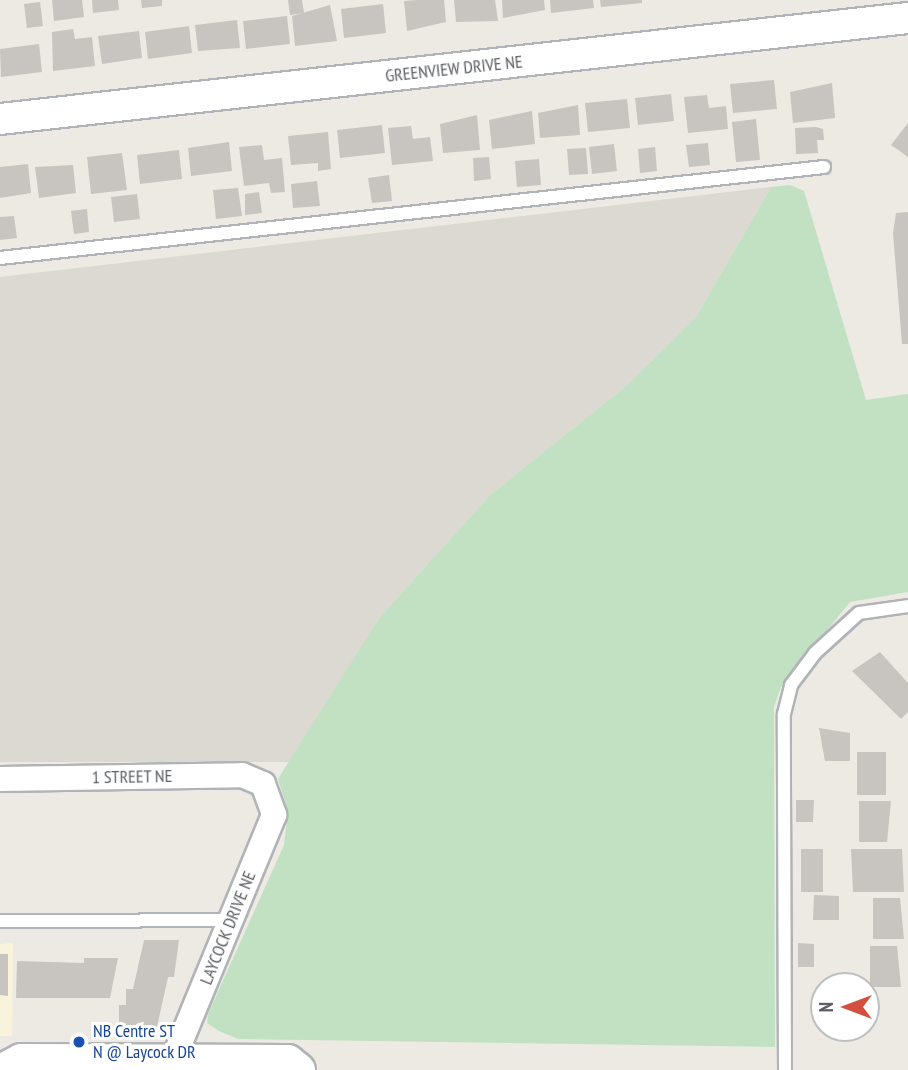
<!DOCTYPE html>
<html>
<head>
<meta charset="utf-8">
<style>
	body { margin:0 }
	#map { position:relative; width:908px; height:1070px; overflow:hidden; background:#eceae3; font-family:"PT Sans Narrow",sans-serif }
	div>[style] { position:absolute }
	[style*='--x'] { left:calc(var(--x)*1px); top:calc(var(--y)*1px); width:calc(var(--w)*1px); rotate:calc(var(--a)*1deg) }
	.commercial>* { inset:0; background:#faf3db }
	.education>* { inset:0; background:#dcd9d2 }
	.green>* { inset:0; background:#c2e1c3 }
	.building>* { inset:0; background:#c8c5c0 }
	.roads { filter:drop-shadow(2px 0 #b0b3b7) drop-shadow(-2px 0 #b0b3b7) drop-shadow(0 2px #b0b3b7) drop-shadow(0 -2px #b0b3b7) }
	.service>* { height:12px; margin:-6px; padding:0 6px; transform-origin:6px; border-radius:6px; background:#fff }
	.minor>* { height:24px; margin:-12px; padding:0 12px; transform-origin:12px; border-radius:12px; background:#fff }
	.tertiary>* { height:30px; margin:-15px; padding:0 15px; transform-origin:15px; border-radius:15px; background:#fff }
	.secondary>* { height:35px; margin:-17.5px; padding:0 17.5px; transform-origin:17.5px; border-radius:17.5px; background:#fff }
	.dots>* { width:19px; height:19px; translate:-50% -50%; box-sizing:border-box; border:4px solid #fff; border-radius:50% }
	span { translate:-50% -50%; white-space:nowrap; text-align:center; line-height:1.15; -webkit-text-stroke:6px #fff; paint-order:stroke }
	.street-label { font-size:18px; color:#5b5e62 }
	.transit-label { font-size:18px; color:#164399 }
	.left { translate:0 -50%; text-align:left }
	.north { position:absolute; left:810px; top:972px; width:70px; height:70px; box-sizing:border-box; background:#fff; border:2px solid #bdbfc0; border-radius:50%; rotate:270deg; font-size:19px; font-weight:700; line-height:28px; text-align:center; color:#5b5e62 }
	.north::after { content:''; display:block; margin:auto; width:24px; height:32px; background:#d54f40; clip-path:polygon(50% 0,100% 100%,50% 72%,0 100%) }
</style>
</head>
<body>
<div id="map">
	<div class="commercial">
		<div style="clip-path:polygon(13px 943px,12px 1036px,0 1036px,0 944px)"></div>
	</div>
	<div class="education">
		<div style="clip-path:polygon(771px 187px,696px 317px,626px 386px,490px 495px,379px 618px,291px 762px,0 762px,0 277px)"></div>
	</div>
	<div class="green">
		<div style="clip-path:polygon(790px 185px,804px 191px,866px 400px,908px 394px,908px 592px,850px 602px,781px 687px,774px 707px,775px 1047px,238px 1039px,219px 1031px,207px 1023px,208px 1014px,284px 845px,288px 811px,278px 779px,379px 618px,490px 495px,626px 386px,696px 317px,771px 187px)"></div>
	</div>
	<div class="building">
		<div style="clip-path:polygon(52px 0,82px 0,84px 17px,54px 21px)"></div>
		<div style="clip-path:polygon(92px 0,118px 0,119px 10px,93px 13px)"></div>
		<div style="clip-path:polygon(141px 0,162px 0,162px 6px,142px 8px)"></div>
		<div style="clip-path:polygon(288px 0,302px 0,304px 13px,290px 15px)"></div>
		<div style="clip-path:polygon(417px 0,444px 0,446px 22px,407px 31px,404px 1px)"></div>
		<div style="clip-path:polygon(454px 0,495px 0,498px 21px,456px 22px)"></div>
		<div style="clip-path:polygon(502px 0,544px 0,545px 10px,503px 18px)"></div>
		<div style="clip-path:polygon(550px 0,593px 0,594px 8px,551px 13px)"></div>
		<div style="clip-path:polygon(600px 0,642px 0,642px 3px,601px 7px)"></div>
		<div style="clip-path:polygon(40px 2px,43px 26px,27px 28px,24px 4px)"></div>
		<div style="clip-path:polygon(383px 4px,386px 33px,344px 38px,341px 9px)"></div>
		<div style="clip-path:polygon(330px 5px,337px 41px,295px 46px,292px 16px)"></div>
		<div style="clip-path:polygon(287px 16px,290px 44px,246px 49px,243px 21px)"></div>
		<div style="clip-path:polygon(237px 20px,240px 48px,198px 51px,195px 25px)"></div>
		<div style="clip-path:polygon(189px 26px,192px 53px,148px 59px,145px 32px)"></div>
		<div style="clip-path:polygon(73px 29px,75px 39px,92px 37px,95px 66px,53px 71px,52px 32px)"></div>
		<div style="clip-path:polygon(139px 31px,142px 58px,102px 64px,98px 36px)"></div>
		<div style="clip-path:polygon(39px 44px,42px 72px,1px 77px,0 49px)"></div>
		<div style="clip-path:polygon(774px 80px,777px 109px,733px 113px,730px 84px)"></div>
		<div style="clip-path:polygon(832px 83px,835px 118px,793px 123px,790px 92px)"></div>
		<div style="clip-path:polygon(671px 94px,674px 121px,638px 125px,635px 98px)"></div>
		<div style="clip-path:polygon(707px 95px,709px 108px,726px 106px,728px 129px,688px 133px,684px 97px)"></div>
		<div style="clip-path:polygon(627px 99px,630px 128px,588px 132px,585px 103px)"></div>
		<div style="clip-path:polygon(578px 105px,580px 135px,540px 138px,538px 113px)"></div>
		<div style="clip-path:polygon(532px 111px,535px 144px,492px 149px,489px 120px)"></div>
		<div style="clip-path:polygon(477px 115px,480px 150px,443px 153px,440px 124px)"></div>
		<div style="clip-path:polygon(756px 119px,760px 160px,736px 162px,732px 122px)"></div>
		<div style="clip-path:polygon(908px 123px,908px 157px,891px 145px)"></div>
		<div style="clip-path:polygon(382px 125px,385px 153px,340px 158px,337px 130px)"></div>
		<div style="clip-path:polygon(411px 126px,413px 139px,430px 137px,433px 161px,392px 165px,388px 128px)"></div>
		<div style="clip-path:polygon(816px 127px,823px 129px,824px 140px,817px 140px,818px 153px,796px 154px,795px 128px)"></div>
		<div style="clip-path:polygon(328px 132px,331px 169px,318px 171px,318px 163px,291px 165px,288px 136px)"></div>
		<div style="clip-path:polygon(229px 142px,232px 171px,191px 176px,188px 148px)"></div>
		<div style="clip-path:polygon(708px 143px,710px 165px,689px 167px,686px 145px)"></div>
		<div style="clip-path:polygon(614px 144px,617px 171px,592px 174px,589px 147px)"></div>
		<div style="clip-path:polygon(262px 145px,264px 160px,282px 158px,285px 192px,271px 193px,269px 183px,244px 186px,239px 147px)"></div>
		<div style="clip-path:polygon(655px 147px,657px 171px,640px 173px,638px 149px)"></div>
		<div style="clip-path:polygon(586px 148px,588px 174px,569px 175px,567px 149px)"></div>
		<div style="clip-path:polygon(179px 150px,182px 179px,140px 184px,137px 155px)"></div>
		<div style="clip-path:polygon(122px 153px,127px 190px,91px 194px,87px 157px)"></div>
		<div style="clip-path:polygon(489px 157px,491px 179px,474px 181px,473px 158px)"></div>
		<div style="clip-path:polygon(539px 159px,541px 185px,517px 187px,515px 161px)"></div>
		<div style="clip-path:polygon(28px 164px,31px 193px,0 198px,0 167px)"></div>
		<div style="clip-path:polygon(73px 165px,76px 193px,39px 198px,35px 167px)"></div>
		<div style="clip-path:polygon(389px 175px,392px 201px,372px 203px,368px 178px)"></div>
		<div style="clip-path:polygon(317px 181px,320px 206px,293px 208px,291px 184px)"></div>
		<div style="clip-path:polygon(238px 188px,242px 216px,216px 219px,213px 190px)"></div>
		<div style="clip-path:polygon(259px 192px,262px 213px,245px 215px,245px 194px)"></div>
		<div style="clip-path:polygon(137px 194px,140px 219px,114px 222px,111px 197px)"></div>
		<div style="clip-path:polygon(87px 209px,89px 232px,74px 234px,71px 211px)"></div>
		<div style="clip-path:polygon(908px 212px,908px 344px,902px 344px,893px 233px,896px 213px)"></div>
		<div style="clip-path:polygon(14px 216px,17px 238px,0 240px,0 217px)"></div>
		<div style="clip-path:polygon(880px 652px,908px 683px,908px 712px,901px 719px,852px 671px)"></div>
		<div style="clip-path:polygon(819px 728px,850px 733px,850px 761px,825px 761px)"></div>
		<div style="clip-path:polygon(857px 752px,886px 752px,886px 795px,857px 795px)"></div>
		<div style="clip-path:polygon(796px 800px,814px 800px,813px 822px,796px 822px)"></div>
		<div style="clip-path:polygon(859px 801px,891px 801px,887px 842px,859px 842px)"></div>
		<div style="clip-path:polygon(801px 849px,823px 849px,823px 892px,801px 892px)"></div>
		<div style="clip-path:polygon(851px 849px,902px 849px,904px 892px,853px 892px)"></div>
		<div style="clip-path:polygon(814px 895px,839px 896px,839px 920px,813px 920px)"></div>
		<div style="clip-path:polygon(873px 898px,900px 898px,904px 939px,873px 939px)"></div>
		<div style="clip-path:polygon(144px 940px,179px 940px,174px 977px,168px 977px,157px 1027px,119px 1027px,119px 1005px,126px 1005px,126px 989px,133px 989px)"></div>
		<div style="clip-path:polygon(798px 943px,814px 944px,814px 967px,798px 967px)"></div>
		<div style="clip-path:polygon(870px 946px,897px 946px,901px 987px,870px 987px)"></div>
		<div style="clip-path:polygon(0 954px,8px 954px,8px 996px,0 995px)"></div>
		<div style="clip-path:polygon(84px 958px,118px 958px,110px 998px,16px 998px,17px 961px,84px 963px)"></div>
	</div>
	<div class="roads">
		<div class="service">
			<div style="--x:0;--y:258;--w:829;--a:-6.3"></div>
			<div style="--x:0;--y:921;--w:232;--a:-0.2"></div>
			<div style="--x:785;--y:1070;--w:356;--a:-90.2"></div>
			<div style="--x:784;--y:714;--w:30;--a:-76"></div>
			<div style="--x:791;--y:685;--w:40;--a:-53"></div>
			<div style="--x:815;--y:653;--w:59;--a:-42.3"></div>
			<div style="--x:859;--y:613;--w:49;--a:-8.1"></div>
		</div>
		<div class="minor">
			<div style="--x:0;--y:779;--w:242;--a:-0.9"></div>
			<div style="--x:242;--y:775;--w:23;--a:23"></div>
			<div style="--x:263;--y:784;--w:33;--a:70"></div>
			<div style="--x:274;--y:815;--w:276;--a:112.4"></div>
		</div>
		<div class="tertiary">
			<div style="--x:0;--y:119;--w:914;--a:-6.35"></div>
		</div>
		<div class="secondary">
			<div style="--x:4;--y:1070;--w:19;--a:-28"></div>
			<div style="--x:21;--y:1061;--w:266;--a:0.2"></div>
			<div style="--x:287;--y:1062;--w:13;--a:39"></div>
		</div>
	</div>
	<div class="dots">
		<div style="left:79px;top:1042px;background:#1a4fb4"></div>
	</div>
	<div class="street-label">
		<span style="left:454px;top:69px;rotate:-6deg">GREENVIEW DRIVE NE</span>
		<span style="left:132px;top:777px;rotate:-1deg">1 STREET NE</span>
		<span style="left:228px;top:928px;rotate:-68deg">LAYCOCK DRIVE NE</span>
	</div>
	<div class="transit-label">
		<span class="left" style="left:93px;top:1042px">NB Centre ST<br>N @ Laycock DR</span>
	</div>
	<div class="north">N</div>
</div>
</body>
</html>
